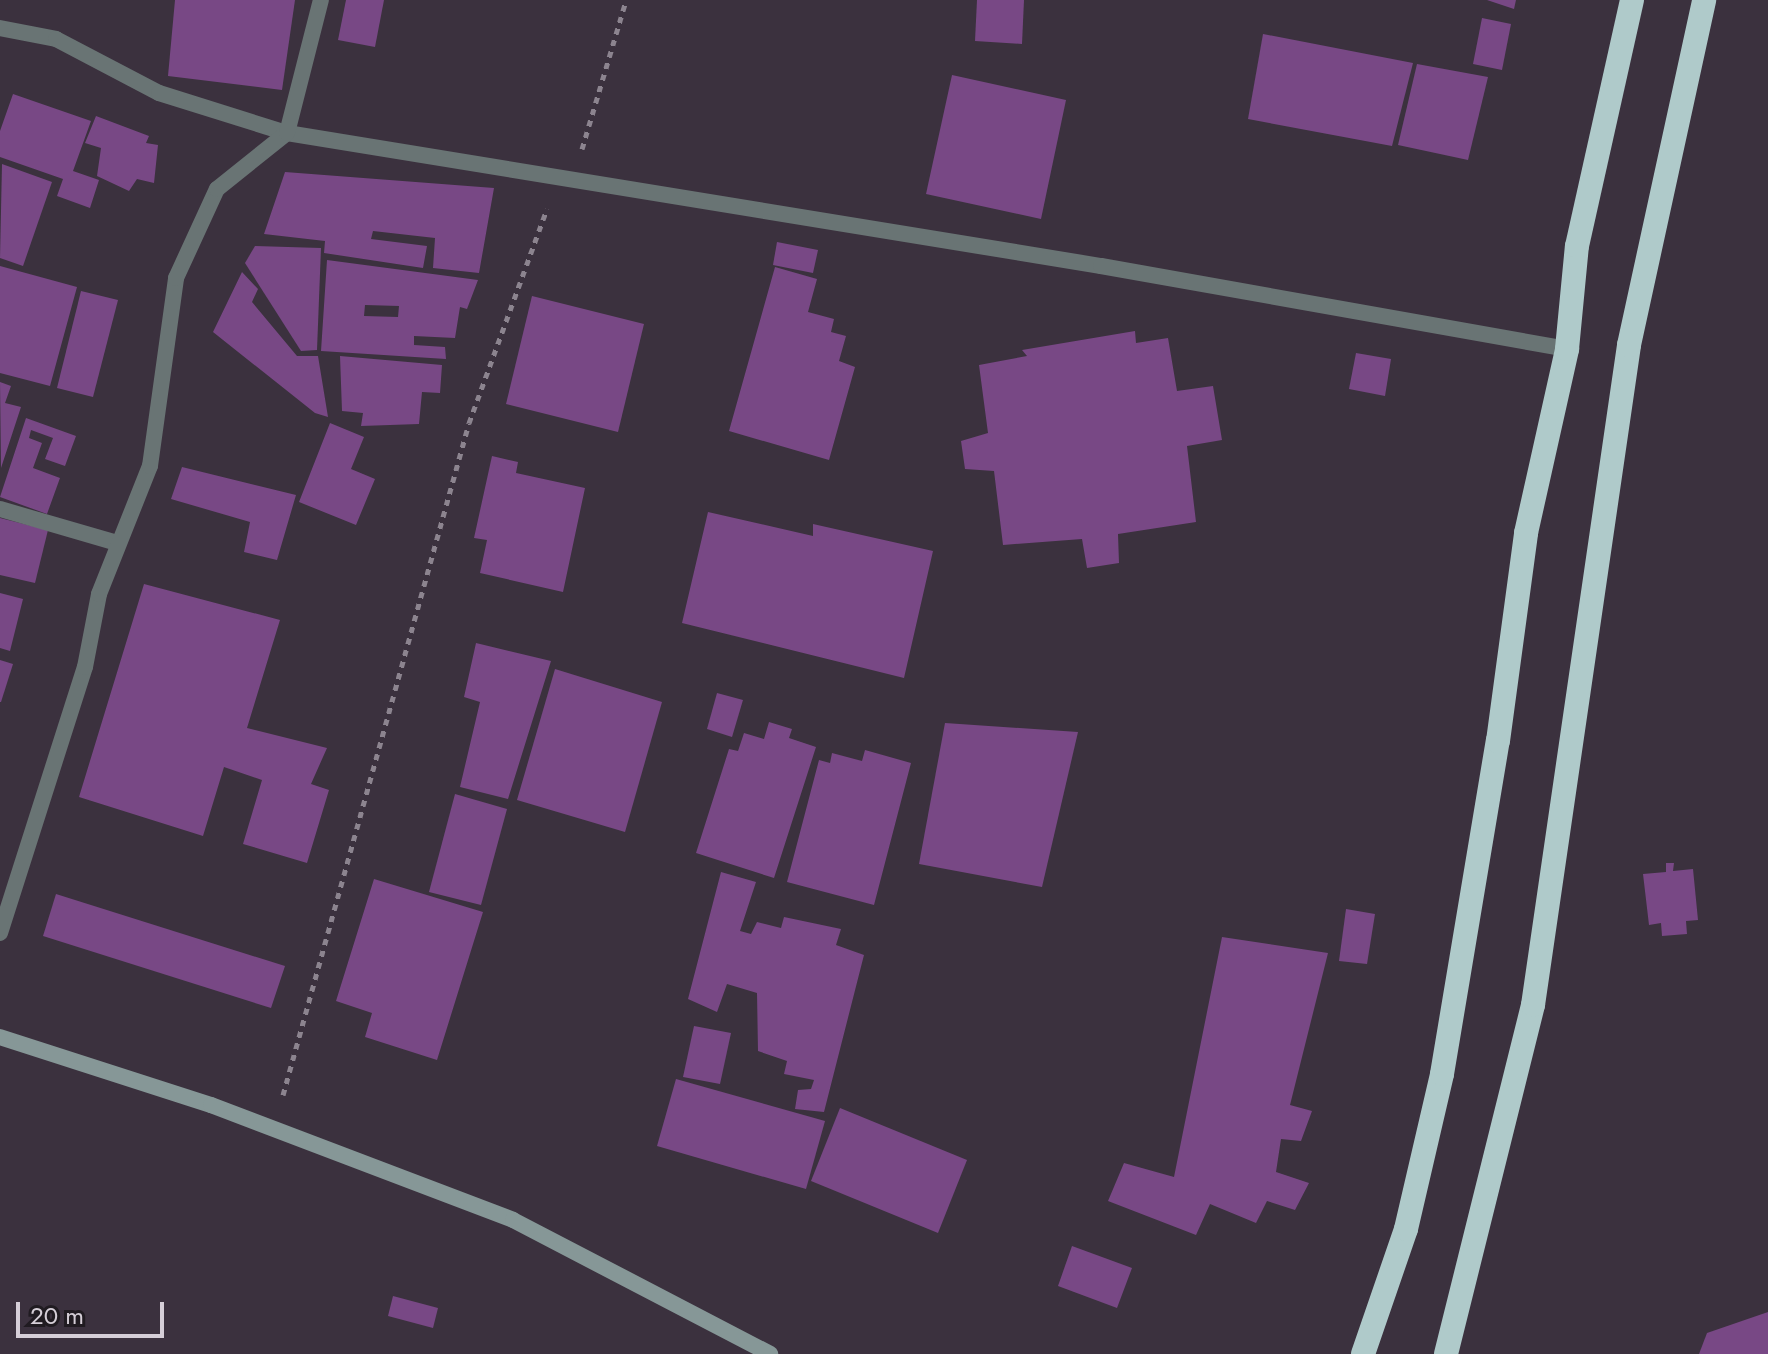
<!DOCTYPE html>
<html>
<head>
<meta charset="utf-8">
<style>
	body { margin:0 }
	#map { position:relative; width:1768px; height:1354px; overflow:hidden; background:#3b313e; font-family:Jost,sans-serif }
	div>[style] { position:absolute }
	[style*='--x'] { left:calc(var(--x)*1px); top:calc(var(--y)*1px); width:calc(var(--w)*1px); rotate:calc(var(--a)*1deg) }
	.building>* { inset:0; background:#784885 }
	.path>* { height:5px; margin-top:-2.5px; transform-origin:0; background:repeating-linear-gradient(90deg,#8c848f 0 6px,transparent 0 12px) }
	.street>* { height:16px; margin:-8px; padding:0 8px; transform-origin:8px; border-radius:8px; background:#697474 }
	.secondary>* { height:16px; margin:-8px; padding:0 8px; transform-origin:8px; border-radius:8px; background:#869797 }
	.highway>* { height:24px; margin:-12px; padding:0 12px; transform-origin:12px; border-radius:12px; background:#afcaca }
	span { translate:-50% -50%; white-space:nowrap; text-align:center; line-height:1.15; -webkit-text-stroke:7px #201b21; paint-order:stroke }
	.scale { position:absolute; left:16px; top:1302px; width:148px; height:36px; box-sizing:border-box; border:4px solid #d5ced7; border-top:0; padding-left:10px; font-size:24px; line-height:28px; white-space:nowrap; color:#d5ced7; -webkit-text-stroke:6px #201b21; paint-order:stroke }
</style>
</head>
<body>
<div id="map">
	<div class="building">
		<div style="clip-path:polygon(175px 0,295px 0,282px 90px,168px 76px)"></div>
		<div style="clip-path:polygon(346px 0,384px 0,375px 47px,338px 40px)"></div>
		<div style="clip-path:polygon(977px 0,1024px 0,1022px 44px,975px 41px)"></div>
		<div style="clip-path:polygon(1487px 0,1516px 0,1514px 9px)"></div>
		<div style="clip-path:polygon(1482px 18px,1511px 24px,1502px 70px,1473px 64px)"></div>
		<div style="clip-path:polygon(1263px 34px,1413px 63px,1392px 146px,1248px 119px)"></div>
		<div style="clip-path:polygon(1417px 64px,1488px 77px,1468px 160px,1398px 145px)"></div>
		<div style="clip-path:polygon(952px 75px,1066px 100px,1041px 219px,926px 194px)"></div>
		<div style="clip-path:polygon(13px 94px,91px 121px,73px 171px,99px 180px,90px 208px,57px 196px,63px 179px,0 157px,0 131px)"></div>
		<div style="clip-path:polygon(96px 116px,149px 136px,146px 143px,158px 145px,154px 183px,137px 179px,129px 191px,97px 176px,101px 148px,85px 143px)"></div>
		<div style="clip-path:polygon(2px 164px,52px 182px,23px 266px,0 258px)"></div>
		<div style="clip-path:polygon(285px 172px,494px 188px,479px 273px,433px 268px,435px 238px,373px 231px,371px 239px,427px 246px,423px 268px,324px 253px,325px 241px,264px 234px)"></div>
		<div style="clip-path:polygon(777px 242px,818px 250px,813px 273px,773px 265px)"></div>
		<div style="clip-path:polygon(255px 246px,321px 248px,317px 350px,301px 351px,245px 263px)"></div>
		<div style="clip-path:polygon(evenodd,327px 260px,478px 280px,467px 309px,460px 307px,455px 338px,414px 336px,414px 345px,445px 347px,446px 359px,321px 351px,327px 260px,365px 305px,399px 306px,398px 317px,364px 316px,365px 305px)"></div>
		<div style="clip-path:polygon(0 266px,77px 287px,50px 386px,0 373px)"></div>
		<div style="clip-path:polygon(775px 267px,817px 279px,808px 312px,834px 319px,831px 332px,846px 336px,839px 361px,855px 367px,829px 460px,729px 431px)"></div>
		<div style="clip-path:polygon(242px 272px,258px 289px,252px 302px,297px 356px,318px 356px,328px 417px,315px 413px,213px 332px)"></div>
		<div style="clip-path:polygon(81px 291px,118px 300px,93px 397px,57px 388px)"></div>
		<div style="clip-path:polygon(532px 296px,644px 324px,618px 432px,506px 404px)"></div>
		<div style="clip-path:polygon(1135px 331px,1136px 343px,1168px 338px,1177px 391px,1213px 386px,1222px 440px,1187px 446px,1196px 522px,1118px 534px,1119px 563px,1087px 568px,1082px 539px,1003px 545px,994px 471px,965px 469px,961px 441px,988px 433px,979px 365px,1027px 356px,1022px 350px)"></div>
		<div style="clip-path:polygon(1356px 353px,1391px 359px,1385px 396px,1349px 389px)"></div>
		<div style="clip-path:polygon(340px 356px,442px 365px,440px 393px,422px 392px,419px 424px,361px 426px,363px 413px,342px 411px)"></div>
		<div style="clip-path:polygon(0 382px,11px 386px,5px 403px,21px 407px,1px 468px)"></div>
		<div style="clip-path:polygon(26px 418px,76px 436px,65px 466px,45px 459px,53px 438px,31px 430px,29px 438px,42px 443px,33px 468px,60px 478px,47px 514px,0 497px)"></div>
		<div style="clip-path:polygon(330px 423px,364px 437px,351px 469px,375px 479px,356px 525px,299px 502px)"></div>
		<div style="clip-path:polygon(492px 456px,518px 462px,516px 473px,585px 488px,563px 592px,480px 573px,487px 540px,474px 538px)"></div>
		<div style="clip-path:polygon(182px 467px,296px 495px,277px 560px,244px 552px,250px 522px,171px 499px)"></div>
		<div style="clip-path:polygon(708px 512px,813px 536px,813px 524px,933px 551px,904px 678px,682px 623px)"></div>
		<div style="clip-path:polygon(0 518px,48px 530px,35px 583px,0 575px)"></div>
		<div style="clip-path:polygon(144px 584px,280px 620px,247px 728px,327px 748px,311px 784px,329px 790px,307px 863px,243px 844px,262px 780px,224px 767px,203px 836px,79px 797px)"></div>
		<div style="clip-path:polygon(0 593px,23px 599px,10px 651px,0 648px)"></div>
		<div style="clip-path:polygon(476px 643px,551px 661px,508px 799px,460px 787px,480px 702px,464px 697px)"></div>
		<div style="clip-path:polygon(0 660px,13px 664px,1px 702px,0 702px)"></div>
		<div style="clip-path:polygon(555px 669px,662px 702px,625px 832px,517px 800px)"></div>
		<div style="clip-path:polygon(717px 693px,743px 700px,732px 737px,707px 729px)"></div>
		<div style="clip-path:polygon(769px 722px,792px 729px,789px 738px,816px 747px,774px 878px,696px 853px,729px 749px,738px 751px,744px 733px,764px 739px)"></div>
		<div style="clip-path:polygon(945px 723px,1078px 732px,1042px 887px,919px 864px)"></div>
		<div style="clip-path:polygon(865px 750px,911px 763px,874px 905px,787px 882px,819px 760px,830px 763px,832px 753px,862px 761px)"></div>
		<div style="clip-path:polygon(455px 794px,507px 809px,481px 905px,429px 892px)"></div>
		<div style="clip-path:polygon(1666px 863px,1674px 863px,1673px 871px,1693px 869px,1698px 920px,1686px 921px,1687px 934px,1662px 936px,1661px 923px,1649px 925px,1643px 874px,1666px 872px)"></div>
		<div style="clip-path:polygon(721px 872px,756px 882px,740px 931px,751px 934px,757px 922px,781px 928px,784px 917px,841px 929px,836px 945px,864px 955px,824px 1112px,795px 1109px,798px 1090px,811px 1089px,814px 1080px,784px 1074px,787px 1061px,758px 1051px,757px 993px,727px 984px,717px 1012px,688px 999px)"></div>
		<div style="clip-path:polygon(374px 879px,483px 912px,437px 1060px,365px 1037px,372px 1013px,336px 1001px)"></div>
		<div style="clip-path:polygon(56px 894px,285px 966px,271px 1008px,43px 936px)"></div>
		<div style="clip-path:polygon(1346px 909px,1375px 914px,1367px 964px,1339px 961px)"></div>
		<div style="clip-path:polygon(1222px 937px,1328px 953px,1290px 1105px,1312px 1111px,1301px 1141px,1281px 1139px,1276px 1172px,1309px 1183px,1295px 1210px,1267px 1201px,1256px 1223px,1210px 1204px,1196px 1235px,1108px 1201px,1124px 1163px,1174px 1177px)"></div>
		<div style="clip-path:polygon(694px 1026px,731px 1033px,720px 1084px,683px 1077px)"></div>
		<div style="clip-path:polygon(676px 1079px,825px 1121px,806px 1189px,657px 1146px)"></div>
		<div style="clip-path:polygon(840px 1108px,967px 1160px,938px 1233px,811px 1181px)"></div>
		<div style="clip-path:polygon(1072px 1246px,1132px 1268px,1117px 1308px,1058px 1286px)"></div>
		<div style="clip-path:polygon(393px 1296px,438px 1308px,433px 1328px,388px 1316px)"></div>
		<div style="clip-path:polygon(1768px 1312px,1768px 1354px,1699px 1354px,1707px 1333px)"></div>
	</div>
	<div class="path">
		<div style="--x:582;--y:149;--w:155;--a:-73.5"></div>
		<div style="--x:283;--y:1095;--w:697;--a:-74.53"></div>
		<div style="--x:469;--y:423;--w:228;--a:-70"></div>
	</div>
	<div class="street">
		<div style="--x:0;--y:28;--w:57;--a:11.1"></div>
		<div style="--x:56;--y:39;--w:116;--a:27.7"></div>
		<div style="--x:159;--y:93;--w:134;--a:17.4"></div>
		<div style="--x:287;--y:133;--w:825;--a:9.28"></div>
		<div style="--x:1101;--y:266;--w:473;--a:10.1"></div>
		<div style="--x:0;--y:509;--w:122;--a:16.2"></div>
		<div style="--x:0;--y:933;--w:279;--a:-72.3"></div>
		<div style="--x:85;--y:667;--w:74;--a:-79.1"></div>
		<div style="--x:99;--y:594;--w:138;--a:-68.3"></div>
		<div style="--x:150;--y:466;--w:190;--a:-82.1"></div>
		<div style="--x:176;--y:278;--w:98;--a:-65.3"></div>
		<div style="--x:217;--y:189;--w:90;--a:-38.7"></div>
		<div style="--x:287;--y:133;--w:137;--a:-75.7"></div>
	</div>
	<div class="secondary">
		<div style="--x:0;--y:1037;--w:222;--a:17.9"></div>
		<div style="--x:211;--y:1105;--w:323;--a:20.8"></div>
		<div style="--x:513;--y:1220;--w:290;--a:27.5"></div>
	</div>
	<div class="highway">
		<div style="--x:1363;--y:1354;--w:132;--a:-71"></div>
		<div style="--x:1406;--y:1229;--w:159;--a:-76.9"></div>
		<div style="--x:1442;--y:1074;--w:338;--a:-80.5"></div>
		<div style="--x:1498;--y:741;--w:210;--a:-82.3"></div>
		<div style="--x:1526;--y:533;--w:189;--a:-77.4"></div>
		<div style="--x:1567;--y:349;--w:103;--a:-84.5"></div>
		<div style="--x:1577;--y:246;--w:252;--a:-77.4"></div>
		<div style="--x:1446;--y:1354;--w:360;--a:-76"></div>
		<div style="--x:1533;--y:1005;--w:667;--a:-81.72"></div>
		<div style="--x:1629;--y:345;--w:353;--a:-77.7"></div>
	</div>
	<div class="scale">20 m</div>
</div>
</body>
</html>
